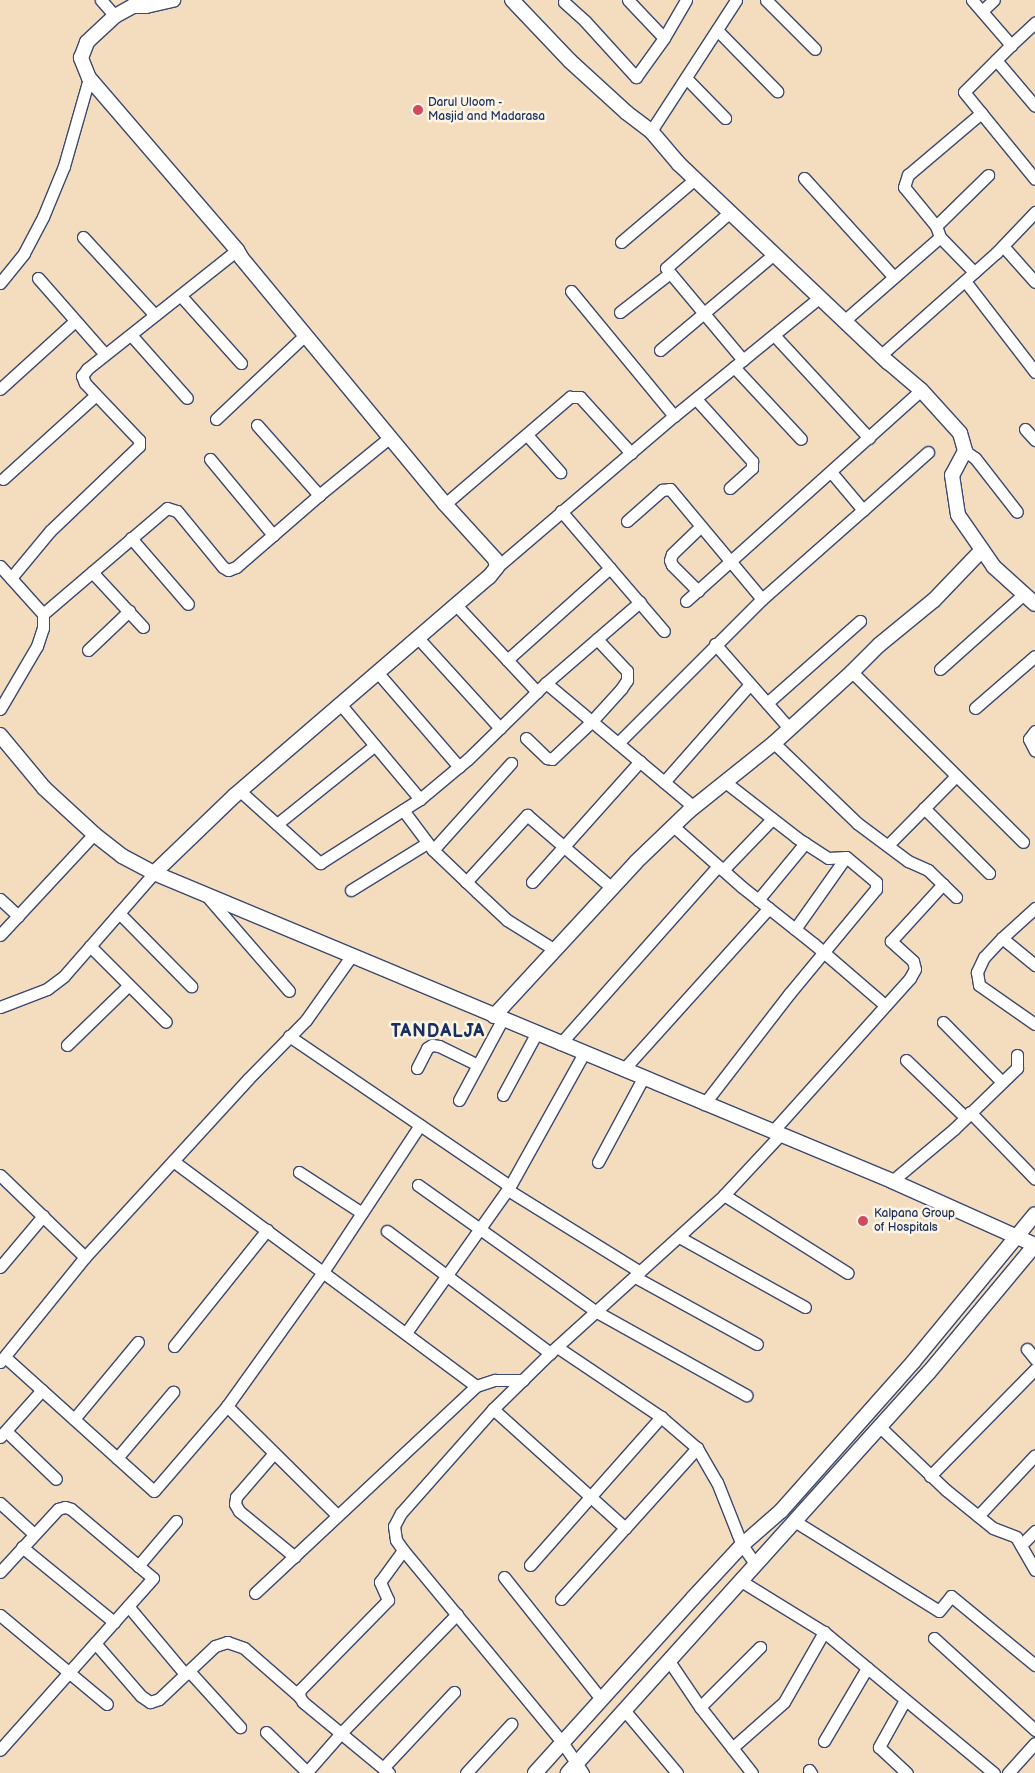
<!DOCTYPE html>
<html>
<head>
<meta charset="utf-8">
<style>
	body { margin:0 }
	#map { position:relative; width:1035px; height:1773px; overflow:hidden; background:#f4dcbf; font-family:"Balsamiq Sans",sans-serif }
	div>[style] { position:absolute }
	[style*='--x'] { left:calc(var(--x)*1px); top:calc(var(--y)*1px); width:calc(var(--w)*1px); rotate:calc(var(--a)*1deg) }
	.roads { filter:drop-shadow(1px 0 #3c496d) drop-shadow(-1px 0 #3c496d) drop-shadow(0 1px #3c496d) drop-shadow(0 -1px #3c496d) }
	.minor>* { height:11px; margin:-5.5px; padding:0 5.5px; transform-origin:5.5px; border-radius:5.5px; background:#fff }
	.tertiary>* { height:14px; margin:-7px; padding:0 7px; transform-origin:7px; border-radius:7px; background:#fff }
	.dots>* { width:14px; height:14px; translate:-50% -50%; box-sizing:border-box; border:2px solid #fcf5e5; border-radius:50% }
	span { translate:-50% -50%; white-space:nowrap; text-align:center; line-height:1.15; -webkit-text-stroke:5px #fcf5e5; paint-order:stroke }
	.poi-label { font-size:12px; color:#1b2f5e }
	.left { translate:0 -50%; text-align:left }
	.district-label { font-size:18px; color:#1b2f5e; font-weight:700; letter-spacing:1px }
</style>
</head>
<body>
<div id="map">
	<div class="roads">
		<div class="minor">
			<div style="--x:101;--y:0;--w:21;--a:49"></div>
			<div style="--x:628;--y:0;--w:52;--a:46.5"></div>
			<div style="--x:664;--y:38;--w:44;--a:-59.9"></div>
			<div style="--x:766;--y:0;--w:69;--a:45"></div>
			<div style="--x:972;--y:0;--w:60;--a:49.1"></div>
			<div style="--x:1011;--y:45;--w:66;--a:135"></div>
			<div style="--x:964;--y:92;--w:112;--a:50.8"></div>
			<div style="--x:564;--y:2;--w:28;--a:42"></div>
			<div style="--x:585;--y:21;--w:76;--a:47.7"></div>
			<div style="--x:636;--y:77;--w:48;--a:-54.3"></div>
			<div style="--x:982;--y:11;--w:16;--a:-43"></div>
			<div style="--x:717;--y:30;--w:86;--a:45.5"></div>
			<div style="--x:1011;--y:45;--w:33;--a:-43"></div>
			<div style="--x:996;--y:60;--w:60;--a:49.7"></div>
			<div style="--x:686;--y:78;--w:56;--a:45.7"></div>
			<div style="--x:651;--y:131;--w:156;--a:-57"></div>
			<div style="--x:804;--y:178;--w:132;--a:47.8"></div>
			<div style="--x:730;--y:212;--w:85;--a:138.8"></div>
			<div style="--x:666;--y:268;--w:120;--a:50.1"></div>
			<div style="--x:936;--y:226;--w:73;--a:-44.4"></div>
			<div style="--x:83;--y:237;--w:106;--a:47.3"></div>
			<div style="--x:621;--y:242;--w:97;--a:-40.4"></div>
			<div style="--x:1003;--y:246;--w:48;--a:48.4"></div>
			<div style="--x:974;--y:272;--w:49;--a:-134.2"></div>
			<div style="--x:940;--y:237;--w:12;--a:-110"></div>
			<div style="--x:936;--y:226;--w:50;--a:-129.4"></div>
			<div style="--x:904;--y:187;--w:13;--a:-72"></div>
			<div style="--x:908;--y:175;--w:96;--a:-40.3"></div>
			<div style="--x:38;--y:278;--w:100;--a:48.7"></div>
			<div style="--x:965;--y:281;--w:115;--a:52.4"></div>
			<div style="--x:0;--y:283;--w:38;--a:-51"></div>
			<div style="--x:24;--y:253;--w:41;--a:-62.2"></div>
			<div style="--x:43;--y:217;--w:55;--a:-67.6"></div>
			<div style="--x:64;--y:166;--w:91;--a:-74.1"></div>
			<div style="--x:571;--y:291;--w:162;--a:50.5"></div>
			<div style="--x:181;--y:296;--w:90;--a:48.2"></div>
			<div style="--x:620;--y:312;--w:63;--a:-38"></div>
			<div style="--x:845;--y:320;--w:126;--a:-41.1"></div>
			<div style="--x:131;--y:335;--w:84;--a:48.4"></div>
			<div style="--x:774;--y:335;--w:140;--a:47.3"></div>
			<div style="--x:660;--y:350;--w:150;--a:-40.1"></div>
			<div style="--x:881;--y:355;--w:154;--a:-41.6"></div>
			<div style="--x:996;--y:253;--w:57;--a:-46.4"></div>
			<div style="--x:734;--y:367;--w:98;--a:47.1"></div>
			<div style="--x:0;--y:389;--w:101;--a:-42.2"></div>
			<div style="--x:696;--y:399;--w:84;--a:47.9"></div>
			<div style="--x:752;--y:461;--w:7;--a:90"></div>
			<div style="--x:752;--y:468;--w:30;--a:138"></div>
			<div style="--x:216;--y:419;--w:122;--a:-43.3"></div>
			<div style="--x:257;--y:425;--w:94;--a:48.5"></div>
			<div style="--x:1025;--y:429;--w:15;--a:48"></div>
			<div style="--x:527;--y:435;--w:50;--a:48.3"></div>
			<div style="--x:965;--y:451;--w:12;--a:35"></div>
			<div style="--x:975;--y:458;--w:68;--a:52.1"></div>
			<div style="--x:210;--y:459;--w:99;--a:50.3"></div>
			<div style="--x:3;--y:479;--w:125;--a:-42.1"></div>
			<div style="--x:445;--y:504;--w:165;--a:-40.6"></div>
			<div style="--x:570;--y:397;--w:10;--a:0"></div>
			<div style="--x:580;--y:397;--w:76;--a:47.7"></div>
			<div style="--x:863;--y:510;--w:87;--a:-41.7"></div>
			<div style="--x:561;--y:511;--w:158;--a:49.4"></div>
			<div style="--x:627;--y:521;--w:47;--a:-41.5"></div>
			<div style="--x:662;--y:490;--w:8;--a:-7"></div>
			<div style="--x:670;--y:489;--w:143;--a:50.1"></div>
			<div style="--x:131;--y:538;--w:87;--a:49.2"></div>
			<div style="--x:0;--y:566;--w:64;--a:48.1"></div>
			<div style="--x:43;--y:614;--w:163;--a:-40.5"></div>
			<div style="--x:167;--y:508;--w:10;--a:17"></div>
			<div style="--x:177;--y:511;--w:72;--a:50.6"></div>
			<div style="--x:223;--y:567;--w:6;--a:31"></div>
			<div style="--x:228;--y:570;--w:9;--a:-21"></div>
			<div style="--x:236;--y:567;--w:110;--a:-40.9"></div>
			<div style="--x:319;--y:495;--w:92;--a:-39.2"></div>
			<div style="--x:497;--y:567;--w:233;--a:-40.5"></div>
			<div style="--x:674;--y:416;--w:188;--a:-39.2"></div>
			<div style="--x:92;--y:572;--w:75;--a:47.2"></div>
			<div style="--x:11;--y:578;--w:61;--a:-50.3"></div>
			<div style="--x:50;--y:531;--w:123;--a:-43.7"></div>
			<div style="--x:139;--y:446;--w:6;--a:-90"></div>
			<div style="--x:139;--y:440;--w:79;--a:-133.5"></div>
			<div style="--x:85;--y:383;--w:8;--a:-113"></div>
			<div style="--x:82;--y:376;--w:9;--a:-54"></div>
			<div style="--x:87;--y:369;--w:191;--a:-38.4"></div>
			<div style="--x:698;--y:591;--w:37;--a:-135"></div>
			<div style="--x:672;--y:565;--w:5;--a:-112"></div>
			<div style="--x:670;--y:560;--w:6;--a:-72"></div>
			<div style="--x:672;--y:554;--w:40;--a:-44"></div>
			<div style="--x:686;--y:601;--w:316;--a:-41.9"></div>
			<div style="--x:456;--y:605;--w:119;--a:47"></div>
			<div style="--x:418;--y:638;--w:122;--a:47.7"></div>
			<div style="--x:715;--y:644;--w:112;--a:48.6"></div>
			<div style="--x:88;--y:650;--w:57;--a:-43.6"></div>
			<div style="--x:507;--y:660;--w:138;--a:-41.8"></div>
			<div style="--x:940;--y:669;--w:113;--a:-41.8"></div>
			<div style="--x:852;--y:672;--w:241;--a:44.8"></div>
			<div style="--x:378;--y:673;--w:124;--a:49.2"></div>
			<div style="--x:546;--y:683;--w:193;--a:40"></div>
			<div style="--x:767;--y:703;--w:124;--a:-41.4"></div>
			<div style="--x:341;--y:705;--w:123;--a:50"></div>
			<div style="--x:975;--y:708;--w:79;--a:-40.9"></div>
			<div style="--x:0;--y:709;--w:73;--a:-59.6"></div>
			<div style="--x:37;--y:646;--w:19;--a:-72"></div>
			<div style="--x:43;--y:628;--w:14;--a:-90"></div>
			<div style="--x:1035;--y:731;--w:10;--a:127"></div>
			<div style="--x:1029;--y:739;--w:13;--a:63"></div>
			<div style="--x:526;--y:738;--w:29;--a:44"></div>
			<div style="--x:547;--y:758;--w:5;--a:11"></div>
			<div style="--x:552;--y:759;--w:55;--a:-43.5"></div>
			<div style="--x:592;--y:721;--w:43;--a:-47.8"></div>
			<div style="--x:621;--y:689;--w:11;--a:-56"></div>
			<div style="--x:627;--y:680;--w:9;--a:-90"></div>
			<div style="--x:627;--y:671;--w:44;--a:-133.2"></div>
			<div style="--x:618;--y:743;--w:204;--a:-45"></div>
			<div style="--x:762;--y:599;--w:135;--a:-41.4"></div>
			<div style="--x:863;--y:510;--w:50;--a:-130.1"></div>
			<div style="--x:774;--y:743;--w:115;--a:43.9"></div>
			<div style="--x:857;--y:823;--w:64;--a:36.7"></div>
			<div style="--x:908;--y:861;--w:22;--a:24"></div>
			<div style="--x:928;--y:870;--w:39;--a:44"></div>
			<div style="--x:664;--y:782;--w:130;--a:-48.7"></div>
			<div style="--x:240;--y:791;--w:108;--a:42"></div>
			<div style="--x:320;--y:863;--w:119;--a:-32.6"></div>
			<div style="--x:420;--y:799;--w:62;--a:-39.8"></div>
			<div style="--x:468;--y:759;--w:109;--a:-44.3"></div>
			<div style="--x:546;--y:683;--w:124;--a:-40.8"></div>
			<div style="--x:924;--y:808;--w:92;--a:45"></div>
			<div style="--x:403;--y:810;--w:50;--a:53.1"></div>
			<div style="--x:433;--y:850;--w:61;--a:43.7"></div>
			<div style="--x:477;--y:892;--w:41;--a:43"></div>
			<div style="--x:507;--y:920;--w:57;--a:32"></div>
			<div style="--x:277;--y:824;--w:124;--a:-38.8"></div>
			<div style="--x:673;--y:826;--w:92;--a:41.5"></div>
			<div style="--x:742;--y:887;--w:92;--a:38.4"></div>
			<div style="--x:814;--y:944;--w:94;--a:40.7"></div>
			<div style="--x:888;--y:845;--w:97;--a:-45.4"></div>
			<div style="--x:433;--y:850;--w:117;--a:-48.1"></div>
			<div style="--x:723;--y:870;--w:71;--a:-46.1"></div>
			<div style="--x:466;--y:882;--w:91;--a:-47.7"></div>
			<div style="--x:527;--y:815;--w:112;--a:40.7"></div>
			<div style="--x:532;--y:882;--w:162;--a:-48.2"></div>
			<div style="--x:351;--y:890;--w:89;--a:-31.7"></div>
			<div style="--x:205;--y:894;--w:128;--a:49.1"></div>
			<div style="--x:0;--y:899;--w:25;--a:43"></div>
			<div style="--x:758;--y:900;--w:74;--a:-50.5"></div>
			<div style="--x:1035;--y:908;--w:45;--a:137.7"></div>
			<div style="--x:1002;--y:938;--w:26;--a:133"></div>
			<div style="--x:984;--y:957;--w:17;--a:115"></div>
			<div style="--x:977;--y:972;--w:13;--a:81"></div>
			<div style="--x:979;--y:985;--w:68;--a:34.9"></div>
			<div style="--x:119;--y:913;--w:103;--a:45.4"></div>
			<div style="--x:795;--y:929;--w:88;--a:-54.7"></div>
			<div style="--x:0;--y:935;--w:138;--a:-47.1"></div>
			<div style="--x:1002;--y:938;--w:43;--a:39.3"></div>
			<div style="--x:90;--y:946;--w:107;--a:45"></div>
			<div style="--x:0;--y:1007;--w:50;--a:-21"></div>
			<div style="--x:47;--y:989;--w:21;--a:-37"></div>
			<div style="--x:64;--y:976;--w:137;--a:-48.9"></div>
			<div style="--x:943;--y:1022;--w:84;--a:45.5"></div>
			<div style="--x:289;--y:1036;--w:267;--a:34.2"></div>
			<div style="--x:510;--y:1186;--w:180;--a:125.3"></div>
			<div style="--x:560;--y:1044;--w:238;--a:-48.4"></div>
			<div style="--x:67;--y:1045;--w:86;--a:-44.1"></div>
			<div style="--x:906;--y:1060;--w:82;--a:44"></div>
			<div style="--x:417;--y:1068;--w:22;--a:-63"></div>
			<div style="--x:427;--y:1048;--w:6;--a:-31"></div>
			<div style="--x:432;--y:1045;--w:7;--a:8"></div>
			<div style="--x:439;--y:1046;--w:43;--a:26"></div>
			<div style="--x:623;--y:1070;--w:218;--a:-48"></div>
			<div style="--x:503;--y:1095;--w:69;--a:-61.6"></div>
			<div style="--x:459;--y:1100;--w:91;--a:-61.7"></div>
			<div style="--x:704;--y:1104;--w:139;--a:-52.3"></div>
			<div style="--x:789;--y:994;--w:136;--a:-50.4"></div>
			<div style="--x:876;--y:889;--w:7;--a:-90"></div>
			<div style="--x:876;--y:882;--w:39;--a:-140"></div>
			<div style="--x:846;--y:857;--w:18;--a:177"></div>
			<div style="--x:828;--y:858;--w:38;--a:-147"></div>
			<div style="--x:796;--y:837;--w:90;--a:-142.2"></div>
			<div style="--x:970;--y:1112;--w:93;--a:45.9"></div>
			<div style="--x:772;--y:1132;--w:207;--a:-48.1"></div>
			<div style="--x:910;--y:978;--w:10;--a:-61"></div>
			<div style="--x:915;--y:969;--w:8;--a:-104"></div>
			<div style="--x:913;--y:961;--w:30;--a:-138"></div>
			<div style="--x:891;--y:941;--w:77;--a:-47.6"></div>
			<div style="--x:173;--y:1161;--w:377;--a:36.6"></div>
			<div style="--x:598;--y:1162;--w:95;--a:-61.8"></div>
			<div style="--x:299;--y:1172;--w:75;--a:33.1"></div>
			<div style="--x:0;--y:1175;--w:118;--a:44"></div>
			<div style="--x:892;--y:1181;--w:81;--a:-40"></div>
			<div style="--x:954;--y:1129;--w:88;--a:-44.1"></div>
			<div style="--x:1017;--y:1068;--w:13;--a:-90"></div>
			<div style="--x:418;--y:1185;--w:219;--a:35.4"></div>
			<div style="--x:597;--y:1312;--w:171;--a:29.1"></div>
			<div style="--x:510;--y:1186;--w:152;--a:-60.9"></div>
			<div style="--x:508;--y:1190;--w:155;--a:31.8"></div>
			<div style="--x:724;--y:1195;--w:146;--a:32.2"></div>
			<div style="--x:387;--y:1231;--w:204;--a:36.8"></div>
			<div style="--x:679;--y:1237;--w:144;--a:29.1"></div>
			<div style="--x:0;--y:1267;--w:67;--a:-49.9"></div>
			<div style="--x:635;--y:1277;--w:139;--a:28.8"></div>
			<div style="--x:174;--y:1346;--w:149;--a:-51.3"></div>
			<div style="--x:557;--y:1347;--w:125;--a:33.9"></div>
			<div style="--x:661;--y:1417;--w:48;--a:40.7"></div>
			<div style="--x:697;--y:1448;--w:39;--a:60"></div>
			<div style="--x:717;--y:1482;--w:68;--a:68.4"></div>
			<div style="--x:742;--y:1545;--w:24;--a:55"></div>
			<div style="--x:1027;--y:1349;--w:13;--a:51"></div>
			<div style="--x:5;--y:1357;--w:200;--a:42"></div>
			<div style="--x:154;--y:1491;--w:112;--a:-49.3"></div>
			<div style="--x:0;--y:1362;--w:135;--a:-51"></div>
			<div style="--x:85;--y:1257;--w:241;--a:-47.5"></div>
			<div style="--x:248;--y:1079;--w:83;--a:-45.5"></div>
			<div style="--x:306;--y:1020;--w:80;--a:-54.7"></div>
			<div style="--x:493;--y:1409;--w:178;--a:42"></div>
			<div style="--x:625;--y:1528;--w:108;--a:-48"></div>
			<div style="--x:74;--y:1419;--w:100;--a:-50.3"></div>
			<div style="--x:880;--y:1427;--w:91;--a:43.7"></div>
			<div style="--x:946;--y:1490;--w:60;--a:39"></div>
			<div style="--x:993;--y:1528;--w:25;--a:21"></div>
			<div style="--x:1016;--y:1537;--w:38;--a:60"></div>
			<div style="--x:6;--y:1431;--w:69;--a:43.8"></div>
			<div style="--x:0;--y:1437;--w:63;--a:-48.2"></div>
			<div style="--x:274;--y:1453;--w:58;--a:130.8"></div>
			<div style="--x:236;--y:1497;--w:7;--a:98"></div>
			<div style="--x:235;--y:1504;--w:8;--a:60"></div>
			<div style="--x:239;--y:1511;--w:72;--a:39.4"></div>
			<div style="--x:117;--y:1458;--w:87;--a:-49.7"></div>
			<div style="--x:930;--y:1476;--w:150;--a:-45.5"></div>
			<div style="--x:0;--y:1503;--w:46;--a:42.4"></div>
			<div style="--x:337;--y:1515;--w:155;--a:-135.3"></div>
			<div style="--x:227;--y:1406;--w:165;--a:-54.4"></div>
			<div style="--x:323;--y:1272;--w:176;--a:-56.6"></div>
			<div style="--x:978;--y:1516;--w:83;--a:-46.9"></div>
			<div style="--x:796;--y:1522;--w:168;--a:31.9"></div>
			<div style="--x:939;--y:1611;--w:19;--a:-51"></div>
			<div style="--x:951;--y:1596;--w:109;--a:39.4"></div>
			<div style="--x:1021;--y:1545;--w:20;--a:-45"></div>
			<div style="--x:22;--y:1547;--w:119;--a:39.2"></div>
			<div style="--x:530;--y:1565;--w:198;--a:-48.5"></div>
			<div style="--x:138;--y:1566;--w:59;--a:-49.8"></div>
			<div style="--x:0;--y:1572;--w:86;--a:-47.4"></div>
			<div style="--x:58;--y:1509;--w:7;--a:-16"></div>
			<div style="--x:65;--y:1507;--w:6;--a:18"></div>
			<div style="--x:71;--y:1509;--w:107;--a:40.1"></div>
			<div style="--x:153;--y:1578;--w:230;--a:131.7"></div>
			<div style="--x:504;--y:1577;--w:157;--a:51.5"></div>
			<div style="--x:741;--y:1581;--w:97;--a:31.6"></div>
			<div style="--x:824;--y:1632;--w:221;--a:39.7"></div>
			<div style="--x:255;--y:1593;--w:303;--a:-43.1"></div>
			<div style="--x:476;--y:1386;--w:20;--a:-18"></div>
			<div style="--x:495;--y:1380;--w:28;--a:0"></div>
			<div style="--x:561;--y:1599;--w:96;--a:-48"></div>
			<div style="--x:128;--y:1606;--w:89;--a:50"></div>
			<div style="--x:0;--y:1615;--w:139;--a:39.8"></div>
			<div style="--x:934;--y:1638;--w:137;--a:42.3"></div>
			<div style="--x:95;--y:1643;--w:70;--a:49"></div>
			<div style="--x:141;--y:1696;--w:11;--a:34"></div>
			<div style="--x:150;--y:1702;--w:9;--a:-18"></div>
			<div style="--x:159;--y:1699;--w:77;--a:-43.4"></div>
			<div style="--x:215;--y:1646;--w:13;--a:-18"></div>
			<div style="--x:227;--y:1642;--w:18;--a:19"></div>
			<div style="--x:244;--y:1648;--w:73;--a:41.1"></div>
			<div style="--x:669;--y:1661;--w:55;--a:56"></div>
			<div style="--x:700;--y:1707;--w:84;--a:51.8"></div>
			<div style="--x:189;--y:1671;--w:76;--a:47.7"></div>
			<div style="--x:905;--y:1700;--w:54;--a:119"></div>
			<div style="--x:879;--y:1747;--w:38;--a:43"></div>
			<div style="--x:700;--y:1707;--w:85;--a:-45"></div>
			<div style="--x:625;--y:1711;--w:81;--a:50"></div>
			<div style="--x:266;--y:1732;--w:57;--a:44.3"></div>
			<div style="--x:824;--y:1741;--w:85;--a:-59.5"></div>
			<div style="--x:732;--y:1748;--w:69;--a:-41.5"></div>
			<div style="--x:784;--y:1702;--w:81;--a:-60.3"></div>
			<div style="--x:383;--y:1768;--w:104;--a:-46.9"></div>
			<div style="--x:809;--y:1770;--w:4;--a:56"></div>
			<div style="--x:306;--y:1773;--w:53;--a:-48.8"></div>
			<div style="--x:341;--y:1733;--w:166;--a:-45.7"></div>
			<div style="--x:389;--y:1773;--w:112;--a:-140.5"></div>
			<div style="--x:303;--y:1702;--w:7;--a:-124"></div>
			<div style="--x:299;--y:1696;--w:6;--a:-81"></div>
			<div style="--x:300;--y:1690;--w:126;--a:-45.6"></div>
			<div style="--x:388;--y:1600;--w:20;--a:-114"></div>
			<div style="--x:380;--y:1582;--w:39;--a:-54"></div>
			<div style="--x:466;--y:1773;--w:67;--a:-47.4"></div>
			<div style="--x:583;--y:1773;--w:37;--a:-124"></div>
			<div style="--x:562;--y:1742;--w:249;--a:-129.6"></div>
			<div style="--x:403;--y:1550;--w:12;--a:-125"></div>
			<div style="--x:396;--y:1540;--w:14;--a:-98"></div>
			<div style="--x:394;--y:1526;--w:15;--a:-62"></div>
			<div style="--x:401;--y:1513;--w:139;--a:-48.5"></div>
			<div style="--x:493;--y:1409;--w:80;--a:-44.5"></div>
			<div style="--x:550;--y:1353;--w:235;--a:-42.2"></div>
			<div style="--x:724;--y:1195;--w:82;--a:-47"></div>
			<div style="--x:1008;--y:1773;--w:40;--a:-48"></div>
		</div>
		<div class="tertiary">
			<div style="--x:512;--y:0;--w:84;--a:46.4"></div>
			<div style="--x:570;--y:61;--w:77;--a:42.4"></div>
			<div style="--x:627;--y:113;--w:30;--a:37"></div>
			<div style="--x:651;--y:131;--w:43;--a:49.7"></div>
			<div style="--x:679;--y:164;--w:288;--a:43.5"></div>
			<div style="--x:888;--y:362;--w:43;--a:40.3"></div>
			<div style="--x:921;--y:390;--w:58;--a:47.8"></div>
			<div style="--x:960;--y:433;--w:19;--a:74"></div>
			<div style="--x:965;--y:451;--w:27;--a:118"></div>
			<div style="--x:952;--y:475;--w:40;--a:81.5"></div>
			<div style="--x:958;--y:515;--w:63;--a:55.3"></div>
			<div style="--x:994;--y:567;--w:55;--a:42.1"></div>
			<div style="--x:0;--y:735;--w:69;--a:50.3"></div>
			<div style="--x:44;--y:788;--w:68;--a:42.6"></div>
			<div style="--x:94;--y:834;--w:36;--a:38"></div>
			<div style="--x:122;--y:856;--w:36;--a:28"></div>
			<div style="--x:154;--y:873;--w:800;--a:22.65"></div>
			<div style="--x:892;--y:1181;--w:157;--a:24.1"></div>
			<div style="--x:1035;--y:1245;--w:165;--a:129.8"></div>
			<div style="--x:929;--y:1372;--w:540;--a:132"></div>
			<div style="--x:154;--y:873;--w:111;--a:-43.9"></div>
			<div style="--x:234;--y:796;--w:336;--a:-40.7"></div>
			<div style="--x:489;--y:577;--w:13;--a:-51"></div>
			<div style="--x:497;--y:567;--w:8;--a:-104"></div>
			<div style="--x:495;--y:559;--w:74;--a:-132.3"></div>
			<div style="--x:445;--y:504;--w:320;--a:-129.6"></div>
			<div style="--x:241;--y:257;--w:8;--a:-120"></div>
			<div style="--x:237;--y:250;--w:227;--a:-130.7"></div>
			<div style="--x:89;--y:78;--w:22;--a:-112"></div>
			<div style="--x:81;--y:58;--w:17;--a:-69"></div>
			<div style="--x:87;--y:42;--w:38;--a:-43"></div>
			<div style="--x:115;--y:16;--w:21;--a:-29"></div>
			<div style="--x:133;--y:6;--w:13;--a:0"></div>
			<div style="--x:146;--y:6;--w:28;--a:-13"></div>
			<div style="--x:494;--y:1016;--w:209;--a:-47.3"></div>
			<div style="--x:636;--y:862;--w:74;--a:-43.9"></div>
			<div style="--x:689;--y:811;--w:109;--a:-38.7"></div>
			<div style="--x:774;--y:743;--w:105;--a:-42.3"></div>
			<div style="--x:852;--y:672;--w:38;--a:-45"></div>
			<div style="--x:879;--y:645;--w:71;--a:-39.3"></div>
			<div style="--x:934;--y:600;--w:69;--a:-46.2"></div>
			<div style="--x:535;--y:1773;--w:236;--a:-47.9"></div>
			<div style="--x:693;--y:1598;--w:72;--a:-47.2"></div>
			<div style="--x:742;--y:1545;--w:52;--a:-41.1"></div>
			<div style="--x:781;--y:1511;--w:200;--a:-48.4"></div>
			<div style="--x:914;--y:1361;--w:190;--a:-50.5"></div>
		</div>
	</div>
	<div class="dots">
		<div style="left:418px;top:110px;background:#d1495b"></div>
		<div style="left:863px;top:1221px;background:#d1495b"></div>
	</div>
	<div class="poi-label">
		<span class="left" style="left:428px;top:110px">Darul Uloom -<br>Masjid and Madarasa</span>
		<span class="left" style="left:874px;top:1221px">Kalpana Group<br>of Hospitals</span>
	</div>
	<div class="district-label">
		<span style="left:438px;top:1032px">TANDALJA</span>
	</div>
</div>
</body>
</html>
